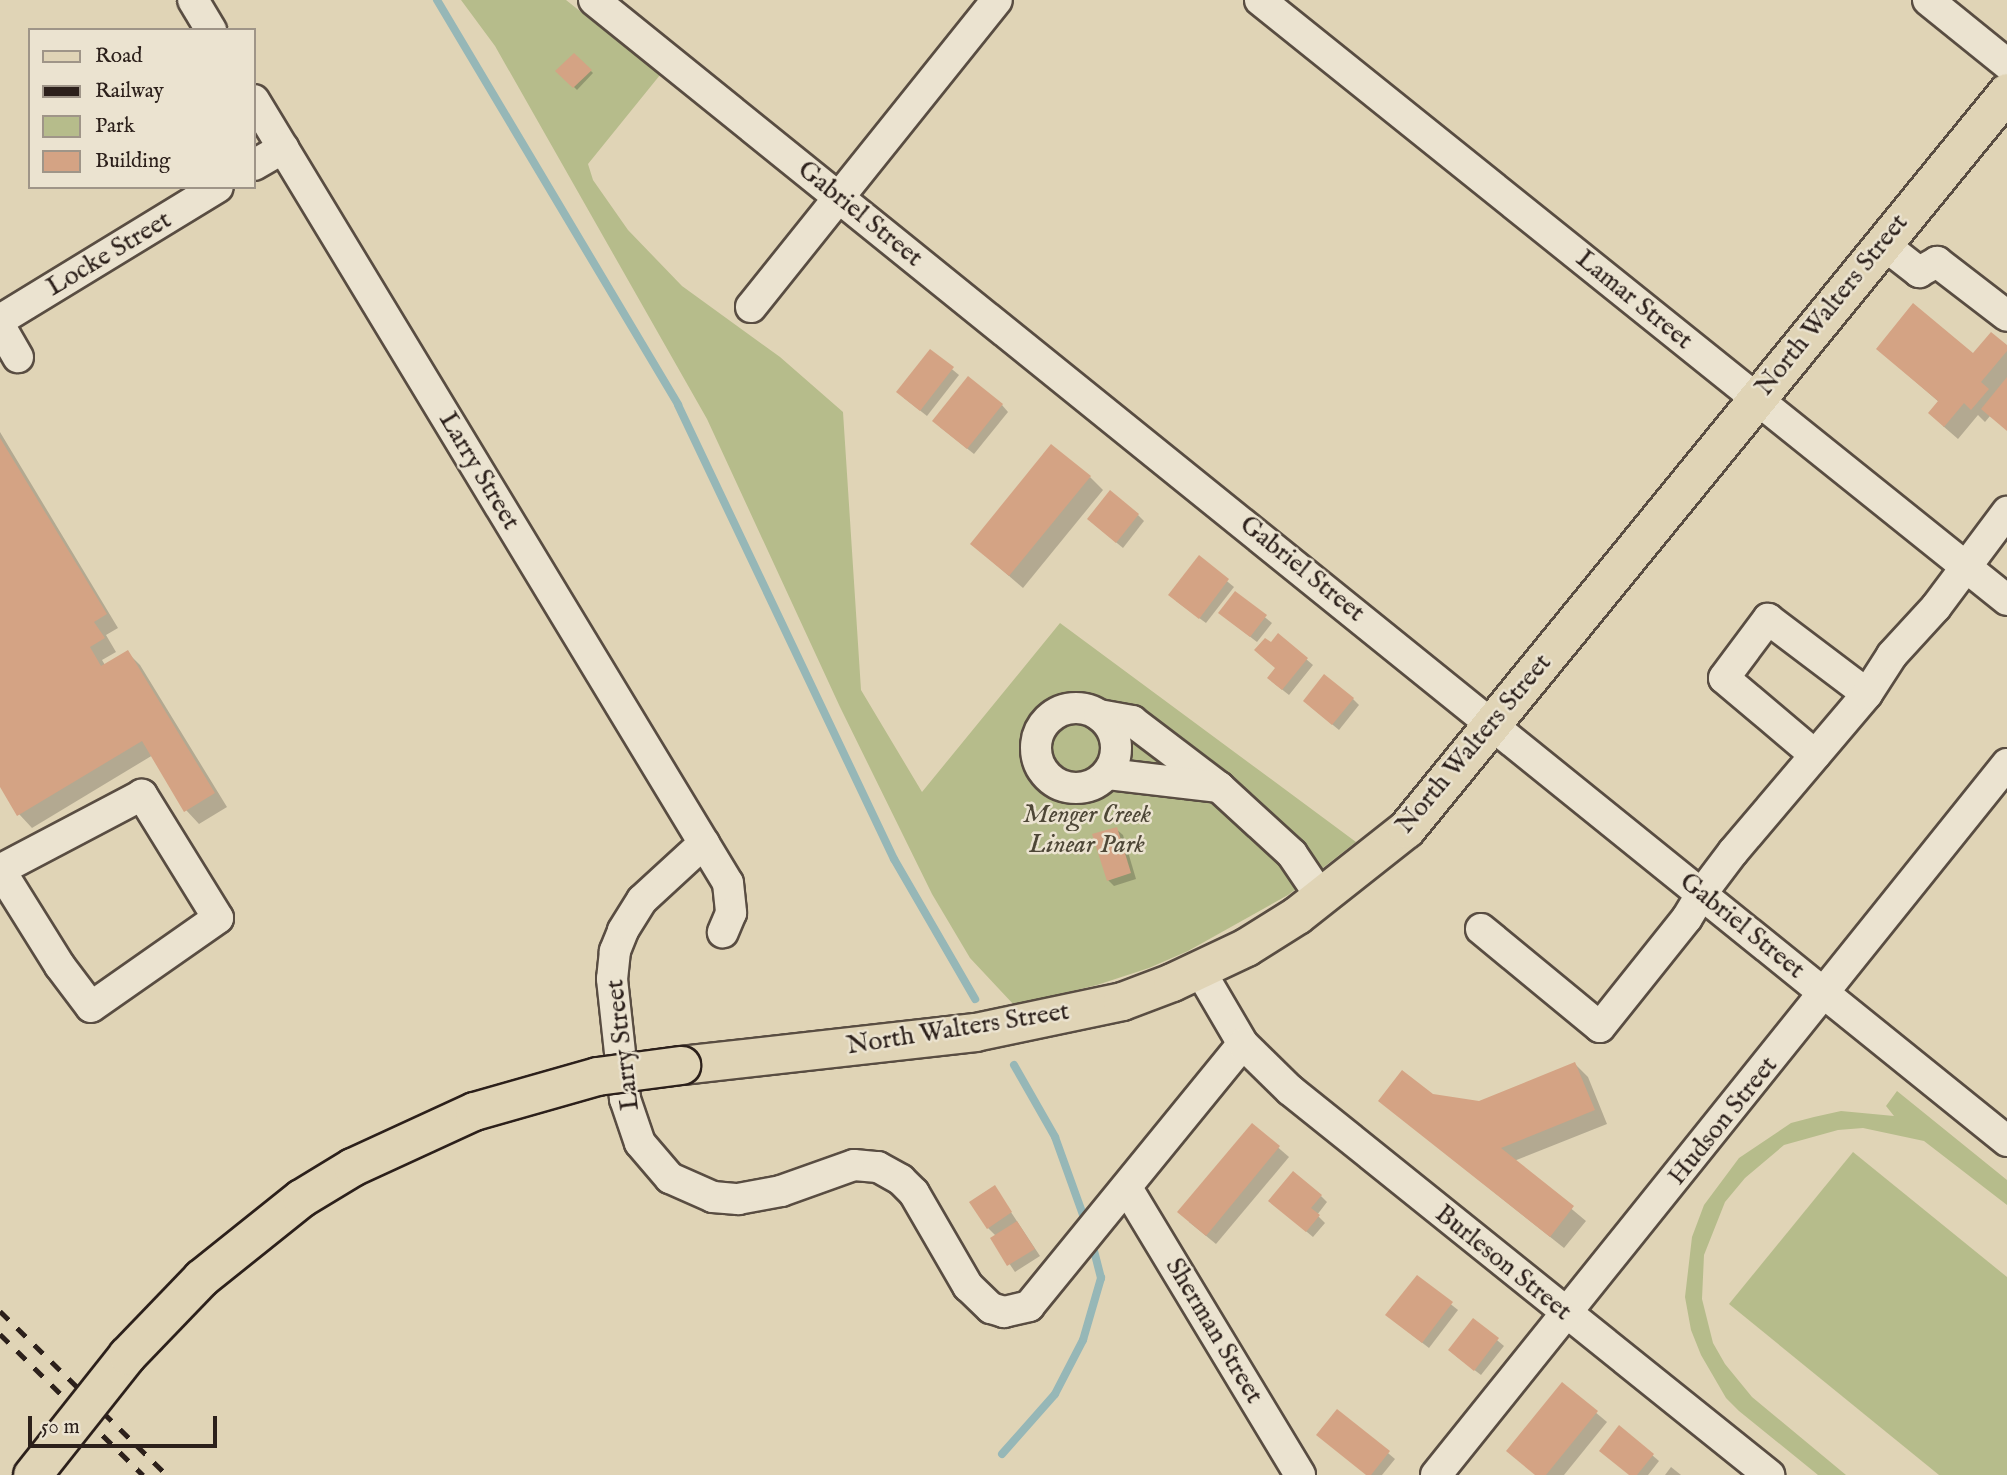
<!DOCTYPE html>
<html>
<head>
<meta charset="utf-8">
<style>
	body { margin:0 }
	#map { position:relative; width:2007px; height:1475px; overflow:hidden; background:#e0d4b6; font-family:"IM FELL English",serif }
	div>[style] { position:absolute }
	[style*='--x'] { left:calc(var(--x)*1px); top:calc(var(--y)*1px); width:calc(var(--w)*1px); rotate:calc(var(--a)*1deg) }
	.green>* { inset:0; background:#b6bc8b }
	.shadow>* { inset:0; background:#0003 }
	.stream>* { height:8px; margin:-4px; padding:0 4px; transform-origin:4px; border-radius:4px; background:#96b7b7 }
	.building>* { inset:0; background:#d4a384 }
	.roads { filter:drop-shadow(2px 0 #594d42) drop-shadow(-2px 0 #594d42) drop-shadow(0 2px #594d42) drop-shadow(0 -2px #594d42) }
	.minor>* { height:30px; margin:-15px; padding:0 15px; transform-origin:15px; border-radius:15px; background:#ebe3d0 }
	.minor>.ring { margin:-15px; padding:0; box-sizing:content-box; background:none; border:30px solid #ebe3d0; border-radius:50% }
	.major>* { height:37px; margin:-18.5px; padding:0 18.5px; transform-origin:18.5px; border-radius:18.5px; background:#e0d4b6 }
	.rail>* { height:5px; margin-top:-2.5px; transform-origin:0; background:repeating-linear-gradient(90deg,#2c201b 0 12px,transparent 0 24px) }
	.bridges { filter:drop-shadow(2px 0 #2c201b) drop-shadow(-2px 0 #2c201b) drop-shadow(0 2px #2c201b) drop-shadow(0 -2px #2c201b) }
	.major-bridge>* { height:37px; margin:-18.5px; padding:0 18.5px; transform-origin:18.5px; border-radius:18.5px; background:#e0d4b6 }
	span { translate:-50% -50%; white-space:nowrap; text-align:center; line-height:1.15; -webkit-text-stroke:5px #ebe3d0; paint-order:stroke }
	.street-label { font-size:26px; color:#2c201b }
	.park-label { font-size:26px; color:#4e4737; font-style:italic }
	.legend { position:absolute; left:28px; top:28px; width:228px; height:161px; box-sizing:border-box; background:#ebe3d0; border:2px solid #9f9588; margin:0; padding:9px 12px; list-style:none; font-size:21px; color:#2c201b }
	.legend li { display:flex; align-items:center; gap:14px; height:35px }
	.legend b { width:35px; border:2px solid #9f9588 }
	.scale { position:absolute; left:28px; top:1416px; width:189px; height:32px; box-sizing:border-box; border:4px solid #2c201b; border-top:0; padding-left:9px; font-size:21px; line-height:24px; white-space:nowrap; color:#2c201b; -webkit-text-stroke:5px #ebe3d0; paint-order:stroke }
</style>
</head>
<body>
<div id="map">
	<div class="green">
		<div style="clip-path:polygon(461px 0,566px 0,660px 75px,588px 164px,593px 180px,628px 230px,682px 286px,780px 357px,843px 412px,861px 690px,922px 792px,1060px 623px,1356px 842px,1288px 895px,1188px 951px,1149px 968px,1097px 985px,1014px 1005px,970px 958px,932px 894px,840px 707px,707px 419px,495px 46px)"></div>
		<div style="clip-path:polygon(1897px 1091px,2007px 1180px,2007px 1205px,1924px 1141px,1863px 1128px,1838px 1130px,1784px 1145px,1745px 1178px,1725px 1202px,1704px 1255px,1702px 1299px,1713px 1343px,1725px 1364px,1752px 1397px,1846px 1475px,1818px 1475px,1739px 1411px,1726px 1398px,1701px 1355px,1691px 1330px,1685px 1297px,1692px 1237px,1704px 1205px,1739px 1158px,1791px 1123px,1814px 1117px,1841px 1111px,1894px 1116px,1886px 1106px)"></div>
		<div style="clip-path:polygon(1853px 1152px,2007px 1277px,2007px 1475px,1939px 1475px,1729px 1304px)"></div>
	</div>
	<div class="shadow">
		<div style="clip-path:polygon(574px 55px,593px 73px,577px 90px,558px 71px)"></div>
		<div style="clip-path:polygon(2007px 347px,2007px 430px,1990px 416px,1985px 422px,1978px 415px,1958px 439px,1943px 426px,1939px 402px,1878px 349px,1974px 355px)"></div>
		<div style="clip-path:polygon(930px 351px,959px 375px,927px 416px,904px 398px)"></div>
		<div style="clip-path:polygon(1002px 405px,1008px 412px,974px 454px,940px 427px)"></div>
		<div style="clip-path:polygon(0 432px,118px 628px,106px 635px,116px 652px,102px 660px,105px 665px,127px 652px,140px 665px,227px 807px,199px 824px,186px 810px,153px 755px,32px 828px,19px 814px,0 783px)"></div>
		<div style="clip-path:polygon(1090px 477px,1103px 490px,1023px 588px,972px 544px)"></div>
		<div style="clip-path:polygon(1138px 515px,1144px 521px,1123px 548px,1095px 525px)"></div>
		<div style="clip-path:polygon(1199px 558px,1234px 587px,1206px 623px,1176px 601px)"></div>
		<div style="clip-path:polygon(1236px 594px,1272px 623px,1257px 642px,1227px 619px)"></div>
		<div style="clip-path:polygon(1278px 635px,1313px 665px,1289px 695px,1275px 684px,1277px 668px,1271px 645px)"></div>
		<div style="clip-path:polygon(1353px 699px,1359px 705px,1339px 730px,1311px 707px)"></div>
		<div style="clip-path:polygon(1116px 829px,1123px 835px,1136px 879px,1114px 886px,1108px 880px)"></div>
		<div style="clip-path:polygon(1575px 1064px,1588px 1077px,1607px 1124px,1514px 1161px,1586px 1221px,1564px 1248px,1380px 1101px,1432px 1096px,1479px 1103px)"></div>
		<div style="clip-path:polygon(1252px 1125px,1289px 1157px,1216px 1244px,1189px 1222px)"></div>
		<div style="clip-path:polygon(995px 1188px,1040px 1256px,1015px 1272px,992px 1238px,996px 1236px,988px 1228px)"></div>
		<div style="clip-path:polygon(1321px 1196px,1327px 1202px,1317px 1215px,1325px 1223px,1313px 1237px,1277px 1207px)"></div>
		<div style="clip-path:polygon(1417px 1277px,1458px 1310px,1429px 1348px,1394px 1321px)"></div>
		<div style="clip-path:polygon(1473px 1320px,1504px 1346px,1481px 1375px,1456px 1356px)"></div>
		<div style="clip-path:polygon(1562px 1384px,1607px 1422px,1564px 1475px,1536px 1475px)"></div>
		<div style="clip-path:polygon(1338px 1411px,1395px 1459px,1382px 1475px,1367px 1475px)"></div>
		<div style="clip-path:polygon(1652px 1455px,1659px 1461px,1648px 1475px,1630px 1475px)"></div>
		<div style="clip-path:polygon(1671px 1467px,1681px 1475px,1665px 1475px)"></div>
	</div>
	<div class="stream">
		<div style="--x:437;--y:0;--w:471;--a:59.2"></div>
		<div style="--x:678;--y:405;--w:503;--a:64.56"></div>
		<div style="--x:894;--y:859;--w:162;--a:59.9"></div>
		<div style="--x:1014;--y:1065;--w:83;--a:60.3"></div>
		<div style="--x:1055;--y:1137;--w:91;--a:70.2"></div>
		<div style="--x:1002;--y:1454;--w:80;--a:-48.5"></div>
		<div style="--x:1055;--y:1394;--w:61;--a:-62.6"></div>
		<div style="--x:1083;--y:1340;--w:65;--a:-73.8"></div>
		<div style="--x:1101;--y:1278;--w:40;--a:-104.4"></div>
	</div>
	<div class="building">
		<div style="clip-path:polygon(574px 53px,592px 70px,573px 88px,555px 71px)"></div>
		<div style="clip-path:polygon(1913px 303px,1973px 353px,1991px 332px,2007px 345px,2007px 351px,1981px 382px,1989px 389px,1971px 410px,1964px 403px,1944px 427px,1928px 413px,1938px 401px,1876px 349px)"></div>
		<div style="clip-path:polygon(930px 349px,954px 367px,920px 411px,896px 392px)"></div>
		<div style="clip-path:polygon(968px 376px,1003px 404px,967px 449px,932px 421px)"></div>
		<div style="clip-path:polygon(2007px 377px,2007px 431px,1981px 409px)"></div>
		<div style="clip-path:polygon(0 438px,107px 614px,94px 622px,105px 638px,90px 647px,101px 666px,128px 650px,215px 793px,184px 812px,142px 741px,17px 816px,0 787px)"></div>
		<div style="clip-path:polygon(1051px 444px,1091px 476px,1009px 576px,970px 544px)"></div>
		<div style="clip-path:polygon(1110px 490px,1139px 514px,1116px 543px,1087px 519px)"></div>
		<div style="clip-path:polygon(1199px 555px,1229px 579px,1199px 619px,1168px 595px)"></div>
		<div style="clip-path:polygon(1235px 591px,1267px 615px,1250px 637px,1218px 613px)"></div>
		<div style="clip-path:polygon(1278px 633px,1308px 658px,1282px 690px,1267px 678px,1275px 668px,1254px 650px,1265px 638px,1271px 642px)"></div>
		<div style="clip-path:polygon(1324px 674px,1354px 698px,1332px 725px,1303px 701px)"></div>
		<div style="clip-path:polygon(1117px 827px,1131px 873px,1107px 881px,1092px 834px)"></div>
		<div style="clip-path:polygon(1575px 1062px,1595px 1110px,1501px 1148px,1574px 1206px,1550px 1237px,1378px 1101px,1402px 1070px,1433px 1094px,1479px 1101px)"></div>
		<div style="clip-path:polygon(1252px 1123px,1280px 1146px,1206px 1236px,1177px 1212px)"></div>
		<div style="clip-path:polygon(1293px 1171px,1322px 1195px,1311px 1208px,1320px 1215px,1306px 1232px,1268px 1201px)"></div>
		<div style="clip-path:polygon(995px 1185px,1012px 1212px,987px 1229px,969px 1202px)"></div>
		<div style="clip-path:polygon(1017px 1221px,1035px 1249px,1007px 1266px,990px 1238px)"></div>
		<div style="clip-path:polygon(1417px 1275px,1453px 1302px,1422px 1343px,1385px 1315px)"></div>
		<div style="clip-path:polygon(1473px 1318px,1499px 1338px,1474px 1371px,1448px 1350px)"></div>
		<div style="clip-path:polygon(1562px 1382px,1598px 1411px,1546px 1475px,1535px 1475px,1506px 1451px)"></div>
		<div style="clip-path:polygon(1337px 1409px,1390px 1451px,1371px 1475px,1366px 1475px,1316px 1435px)"></div>
		<div style="clip-path:polygon(1619px 1425px,1654px 1454px,1637px 1475px,1629px 1475px,1599px 1451px)"></div>
	</div>
	<div class="roads">
		<div class="minor">
			<div style="--x:193;--y:0;--w:35;--a:59"></div>
			<div style="--x:594;--y:0;--w:1816;--a:38.92"></div>
			<div style="--x:1260;--y:0;--w:958;--a:38.77"></div>
			<div style="--x:1928;--y:0;--w:102;--a:39"></div>
			<div style="--x:254;--y:100;--w:915;--a:58.81"></div>
			<div style="--x:728;--y:883;--w:30;--a:84"></div>
			<div style="--x:731;--y:913;--w:21;--a:113"></div>
			<div style="--x:254;--y:165;--w:34;--a:-30"></div>
			<div style="--x:1883;--y:244;--w:46;--a:37.9"></div>
			<div style="--x:1919;--y:272;--w:21;--a:-29"></div>
			<div style="--x:1937;--y:262;--w:88;--a:37.6"></div>
			<div style="--x:751;--y:307;--w:393;--a:-51.3"></div>
			<div style="--x:0;--y:320;--w:255;--a:-31.4"></div>
			<div style="--x:0;--y:326;--w:36;--a:60"></div>
			<div class="ring" style="left:1036px;top:708px;width:50px;height:50px"></div>
			<div style="--x:1099;--y:715;--w:34;--a:10"></div>
			<div style="--x:1132;--y:721;--w:109;--a:37.2"></div>
			<div style="--x:1219;--y:787;--w:99;--a:42.5"></div>
			<div style="--x:1292;--y:854;--w:52;--a:56"></div>
			<div style="--x:1815;--y:755;--w:119;--a:-139.8"></div>
			<div style="--x:1724;--y:678;--w:74;--a:-53.3"></div>
			<div style="--x:1768;--y:619;--w:124;--a:37.1"></div>
			<div style="--x:1108;--y:774;--w:112;--a:6.7"></div>
			<div style="--x:704;--y:843;--w:84;--a:137.4"></div>
			<div style="--x:642;--y:900;--w:36;--a:122"></div>
			<div style="--x:623;--y:931;--w:22;--a:112"></div>
			<div style="--x:615;--y:951;--w:28;--a:96"></div>
			<div style="--x:612;--y:979;--w:121;--a:83.8"></div>
			<div style="--x:625;--y:1099;--w:46;--a:71.2"></div>
			<div style="--x:640;--y:1143;--w:46;--a:49.4"></div>
			<div style="--x:670;--y:1178;--w:47;--a:23.8"></div>
			<div style="--x:713;--y:1197;--w:25;--a:5"></div>
			<div style="--x:738;--y:1199;--w:44;--a:-10.5"></div>
			<div style="--x:781;--y:1191;--w:77;--a:-19.6"></div>
			<div style="--x:854;--y:1165;--w:24;--a:5"></div>
			<div style="--x:878;--y:1167;--w:26;--a:29"></div>
			<div style="--x:901;--y:1180;--w:18;--a:45"></div>
			<div style="--x:914;--y:1193;--w:108;--a:59.9"></div>
			<div style="--x:968;--y:1286;--w:32;--a:44"></div>
			<div style="--x:991;--y:1308;--w:14;--a:17"></div>
			<div style="--x:1004;--y:1312;--w:26;--a:-13"></div>
			<div style="--x:1029;--y:1306;--w:338;--a:-50.8"></div>
			<div style="--x:0;--y:869;--w:1;--a:90"></div>
			<div style="--x:0;--y:870;--w:113;--a:58"></div>
			<div style="--x:60;--y:966;--w:51;--a:52.9"></div>
			<div style="--x:91;--y:1007;--w:155;--a:-35"></div>
			<div style="--x:218;--y:918;--w:145;--a:-121.7"></div>
			<div style="--x:142;--y:795;--w:161;--a:152.2"></div>
			<div style="--x:1481;--y:929;--w:154;--a:39.5"></div>
			<div style="--x:1600;--y:1027;--w:139;--a:-51.4"></div>
			<div style="--x:1687;--y:918;--w:29;--a:-59"></div>
			<div style="--x:1702;--y:893;--w:51;--a:-52.9"></div>
			<div style="--x:1733;--y:852;--w:207;--a:-49.7"></div>
			<div style="--x:1867;--y:694;--w:46;--a:-57.3"></div>
			<div style="--x:1892;--y:655;--w:65;--a:-47.5"></div>
			<div style="--x:1936;--y:607;--w:119;--a:-53.2"></div>
			<div style="--x:1199;--y:969;--w:87;--a:59.6"></div>
			<div style="--x:1243;--y:1044;--w:66;--a:44.4"></div>
			<div style="--x:1290;--y:1090;--w:615;--a:38.79"></div>
			<div style="--x:1127;--y:1188;--w:335;--a:58.9"></div>
			<div style="--x:1436;--y:1475;--w:912;--a:-51.23"></div>
		</div>
		<div class="major">
			<div style="--x:681;--y:1065;--w:296;--a:-6.4"></div>
			<div style="--x:975;--y:1032;--w:150;--a:-11.9"></div>
			<div style="--x:1122;--y:1001;--w:53;--a:-20.8"></div>
			<div style="--x:1172;--y:982;--w:82;--a:-25.3"></div>
			<div style="--x:1246;--y:947;--w:60;--a:-32.1"></div>
			<div style="--x:1297;--y:915;--w:139;--a:-38.3"></div>
			<div style="--x:1406;--y:829;--w:951;--a:-50.8"></div>
		</div>
	</div>
	<div class="rail">
		<div style="--x:0;--y:1311;--w:234;--a:44.5"></div>
		<div style="--x:0;--y:1334;--w:201;--a:44.6"></div>
	</div>
	<div class="bridges">
		<div class="major-bridge">
			<div style="--x:32;--y:1475;--w:153;--a:-51.6"></div>
			<div style="--x:127;--y:1355;--w:107;--a:-46.1"></div>
			<div style="--x:201;--y:1278;--w:128;--a:-38.7"></div>
			<div style="--x:301;--y:1198;--w:60;--a:-31.3"></div>
			<div style="--x:352;--y:1167;--w:134;--a:-24.7"></div>
			<div style="--x:474;--y:1111;--w:128;--a:-15.9"></div>
			<div style="--x:597;--y:1076;--w:85;--a:-7.5"></div>
		</div>
	</div>
	<div class="street-label">
		<span style="left:860px;top:214px;rotate:39deg">Gabriel Street</span>
		<span style="left:109px;top:254px;rotate:-31deg">Locke Street</span>
		<span style="left:1634px;top:300px;rotate:39deg">Lamar Street</span>
		<span style="left:1832px;top:305px;rotate:-51deg">North Walters Street</span>
		<span style="left:479px;top:471px;rotate:59deg">Larry Street</span>
		<span style="left:1302px;top:569px;rotate:39deg">Gabriel Street</span>
		<span style="left:1474px;top:744px;rotate:-50deg">North Walters Street</span>
		<span style="left:1742px;top:926px;rotate:39deg">Gabriel Street</span>
		<span style="left:958px;top:1029px;rotate:-9deg">North Walters Street</span>
		<span style="left:623px;top:1045px;rotate:-97deg">Larry Street</span>
		<span style="left:1723px;top:1121px;rotate:-51deg">Hudson Street</span>
		<span style="left:1503px;top:1263px;rotate:39deg">Burleson Street</span>
		<span style="left:1214px;top:1331px;rotate:59deg">Sherman Street</span>
	</div>
	<div class="park-label">
		<span style="left:1087px;top:830px">Menger Creek<br>Linear Park</span>
	</div>
	<ul class="legend">
	<li><b style="height:9px;background:#e0d4b6"></b>Road</li>
	<li><b style="height:9px;background:#2c201b"></b>Railway</li>
	<li><b style="height:19px;background:#b6bc8b"></b>Park</li>
	<li><b style="height:19px;background:#d4a384"></b>Building</li>
	</ul>
	<div class="scale">50 m</div>
</div>
</body>
</html>
